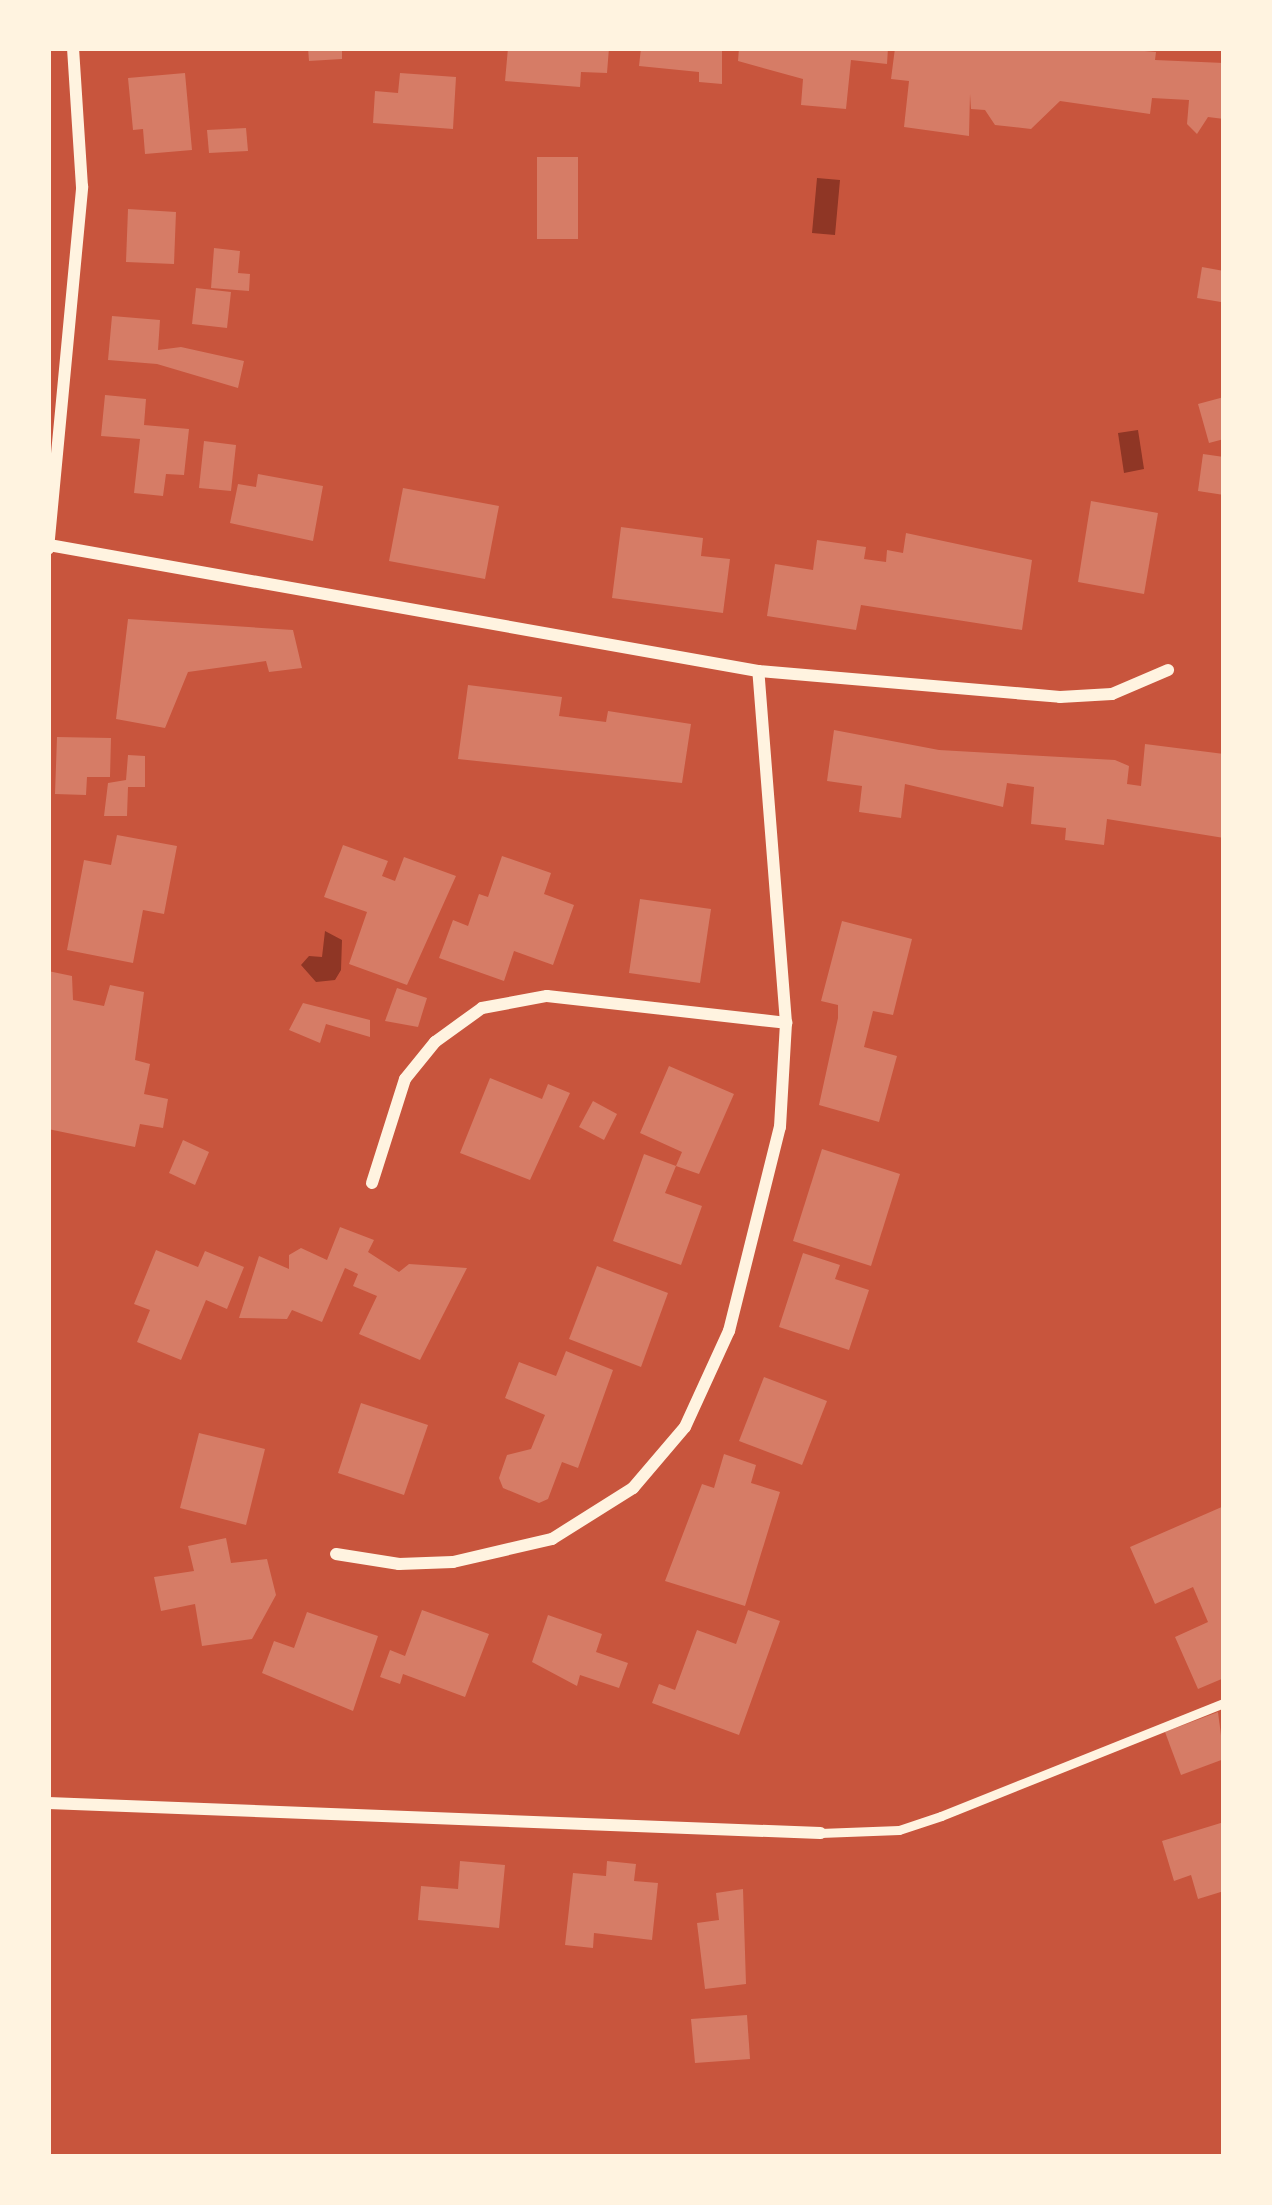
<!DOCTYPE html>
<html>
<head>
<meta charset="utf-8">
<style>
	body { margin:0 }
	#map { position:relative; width:1272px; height:2205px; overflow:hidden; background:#c8553d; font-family:"Asap Condensed",sans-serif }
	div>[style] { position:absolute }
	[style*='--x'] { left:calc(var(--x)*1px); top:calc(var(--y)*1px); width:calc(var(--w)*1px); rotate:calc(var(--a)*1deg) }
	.water>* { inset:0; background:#8f3625 }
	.building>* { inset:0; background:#d67c66 }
	.service>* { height:9px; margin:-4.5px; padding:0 4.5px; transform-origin:4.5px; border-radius:4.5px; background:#fff3e0 }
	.minor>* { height:12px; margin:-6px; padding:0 6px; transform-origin:6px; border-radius:6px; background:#fff3e0 }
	span { translate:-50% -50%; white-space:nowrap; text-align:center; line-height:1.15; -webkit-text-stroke:9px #fff3e0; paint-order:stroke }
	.frame { position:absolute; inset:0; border:51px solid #fff3e0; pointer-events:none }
</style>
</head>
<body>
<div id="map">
	<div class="water">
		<div style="clip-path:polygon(817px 178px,840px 180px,835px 235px,812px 233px)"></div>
		<div style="clip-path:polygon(1138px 430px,1144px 469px,1124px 473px,1118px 433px)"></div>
		<div style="clip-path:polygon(325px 931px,342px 940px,341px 970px,335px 980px,316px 982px,301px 965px,309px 956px,322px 957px)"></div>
	</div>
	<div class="building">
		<div style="clip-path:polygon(308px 48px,342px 48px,342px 59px,309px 61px)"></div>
		<div style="clip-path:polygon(508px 48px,609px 48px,607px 73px,581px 72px,580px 87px,505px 81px)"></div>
		<div style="clip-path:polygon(641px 48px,722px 51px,722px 84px,699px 82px,699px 72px,639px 66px)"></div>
		<div style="clip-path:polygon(739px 48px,888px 48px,887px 64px,851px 60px,846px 109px,801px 105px,803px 79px,738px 61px)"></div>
		<div style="clip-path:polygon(895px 48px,1111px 48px,1156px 52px,1155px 60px,1224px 63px,1224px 119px,1208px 117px,1197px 134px,1187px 124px,1189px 100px,1152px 98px,1150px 114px,1060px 101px,1031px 129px,995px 125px,985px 110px,971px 109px,970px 94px,969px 136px,904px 127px,909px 81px,891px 79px)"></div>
		<div style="clip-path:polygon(185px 73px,192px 150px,145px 154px,143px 129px,133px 130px,128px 78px)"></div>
		<div style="clip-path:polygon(400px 73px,456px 77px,453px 129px,373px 123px,375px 91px,398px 93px)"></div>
		<div style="clip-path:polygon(246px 128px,248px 151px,209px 153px,207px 130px)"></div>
		<div style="clip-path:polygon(537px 157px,578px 157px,578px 239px,537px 239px)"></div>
		<div style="clip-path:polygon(128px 209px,176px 212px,174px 264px,126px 262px)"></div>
		<div style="clip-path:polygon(214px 248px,240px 251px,238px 273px,250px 274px,249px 291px,211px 288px)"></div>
		<div style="clip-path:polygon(1202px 267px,1224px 271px,1221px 302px,1197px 298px)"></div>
		<div style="clip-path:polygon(196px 288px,231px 292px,227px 328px,192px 324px)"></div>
		<div style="clip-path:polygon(112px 316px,160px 320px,158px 350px,181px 347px,244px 361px,238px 388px,157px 364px,108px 360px)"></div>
		<div style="clip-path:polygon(105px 395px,146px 399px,144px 425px,189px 429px,184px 475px,166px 474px,163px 496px,134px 493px,140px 439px,101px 436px)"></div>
		<div style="clip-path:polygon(1224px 397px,1224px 439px,1209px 443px,1198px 404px)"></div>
		<div style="clip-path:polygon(204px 441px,236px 445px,231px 491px,199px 488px)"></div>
		<div style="clip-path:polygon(1203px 454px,1224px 457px,1224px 495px,1198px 491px)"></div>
		<div style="clip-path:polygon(258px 474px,323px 486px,313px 541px,230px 523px,238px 484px,256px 487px)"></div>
		<div style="clip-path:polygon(403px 488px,499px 506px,485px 579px,389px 561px)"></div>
		<div style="clip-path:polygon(1091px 501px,1158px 513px,1144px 594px,1078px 582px)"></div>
		<div style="clip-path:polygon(621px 527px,703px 538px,701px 556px,730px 559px,723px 613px,612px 598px)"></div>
		<div style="clip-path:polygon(906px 533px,1032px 560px,1022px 630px,861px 605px,856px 630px,767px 616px,775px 564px,813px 570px,817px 540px,866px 547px,864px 559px,886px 562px,887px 550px,903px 553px)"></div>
		<div style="clip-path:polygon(128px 619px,293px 630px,302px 668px,269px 672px,266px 661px,188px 672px,165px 728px,116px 719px)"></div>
		<div style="clip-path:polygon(468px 685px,562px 697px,559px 716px,606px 722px,608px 711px,691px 724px,682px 783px,458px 759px)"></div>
		<div style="clip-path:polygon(834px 730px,939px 750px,1115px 760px,1129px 766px,1127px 784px,1141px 786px,1145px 744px,1224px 754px,1224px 838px,1107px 819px,1104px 845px,1065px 840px,1066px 828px,1031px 824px,1034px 787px,1007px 783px,1003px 807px,905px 784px,901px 818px,859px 812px,862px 786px,827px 781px)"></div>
		<div style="clip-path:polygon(57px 737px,111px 738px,110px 777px,87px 777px,86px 795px,55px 794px)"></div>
		<div style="clip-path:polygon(128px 755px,145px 756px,145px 787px,128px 787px,127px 816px,104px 816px,108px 783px,126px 780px)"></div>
		<div style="clip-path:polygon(117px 835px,177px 846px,164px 914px,143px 910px,133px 963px,67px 950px,84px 860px,111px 865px)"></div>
		<div style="clip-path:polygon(343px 845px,388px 861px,382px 876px,395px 881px,404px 857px,456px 876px,407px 985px,349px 964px,367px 912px,324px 897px)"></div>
		<div style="clip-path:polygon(502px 856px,551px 873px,544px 894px,574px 905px,553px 965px,514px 951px,504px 981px,439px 958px,453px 920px,468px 926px,479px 894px,488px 897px)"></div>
		<div style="clip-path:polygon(640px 899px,711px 909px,700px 983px,629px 973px)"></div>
		<div style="clip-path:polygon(842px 921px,912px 939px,893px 1015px,873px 1011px,864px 1047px,897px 1056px,879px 1122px,819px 1105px,838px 1018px,838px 1005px,821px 1001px)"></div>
		<div style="clip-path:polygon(48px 971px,72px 976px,73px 1000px,104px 1006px,110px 985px,144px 992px,135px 1060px,150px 1064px,144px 1094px,168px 1099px,163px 1128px,140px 1124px,135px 1147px,48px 1129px)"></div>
		<div style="clip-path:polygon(397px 988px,427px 998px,418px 1027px,385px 1021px)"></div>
		<div style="clip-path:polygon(303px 1003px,370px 1020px,370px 1037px,326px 1024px,320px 1043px,289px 1030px)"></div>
		<div style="clip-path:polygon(669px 1066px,734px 1094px,699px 1174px,676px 1166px,682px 1152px,640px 1133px)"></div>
		<div style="clip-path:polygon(490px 1078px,542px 1099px,548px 1084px,570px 1093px,530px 1180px,460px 1153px)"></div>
		<div style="clip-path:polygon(593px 1101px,617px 1114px,604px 1140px,579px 1127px)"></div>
		<div style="clip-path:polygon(183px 1140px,209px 1152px,195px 1185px,169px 1173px)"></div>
		<div style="clip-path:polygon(822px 1149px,900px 1174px,871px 1266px,793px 1241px)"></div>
		<div style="clip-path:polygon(644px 1154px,676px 1166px,665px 1193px,702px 1206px,681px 1265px,613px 1241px)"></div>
		<div style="clip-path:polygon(340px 1227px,374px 1240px,368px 1252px,399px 1272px,409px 1264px,467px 1268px,420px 1360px,359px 1334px,377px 1296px,353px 1286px,358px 1274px,345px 1268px,322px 1322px,292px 1310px,287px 1319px,239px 1318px,259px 1256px,289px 1269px,289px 1255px,301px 1248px,327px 1260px)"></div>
		<div style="clip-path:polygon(156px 1250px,198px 1267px,205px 1251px,244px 1267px,227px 1309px,206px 1300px,181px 1360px,137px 1342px,150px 1310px,134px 1304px)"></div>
		<div style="clip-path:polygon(803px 1253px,840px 1265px,835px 1279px,869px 1290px,849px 1350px,779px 1327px)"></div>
		<div style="clip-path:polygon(597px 1266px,668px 1293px,641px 1367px,569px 1339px)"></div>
		<div style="clip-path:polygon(566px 1351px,613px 1370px,578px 1468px,562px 1462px,548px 1499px,539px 1503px,503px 1488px,499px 1478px,507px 1455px,531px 1449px,545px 1415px,505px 1398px,519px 1362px,556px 1376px)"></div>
		<div style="clip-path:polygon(764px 1377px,827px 1401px,802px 1465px,739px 1441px)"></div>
		<div style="clip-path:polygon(361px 1403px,428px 1425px,404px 1495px,338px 1473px)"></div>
		<div style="clip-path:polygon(199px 1433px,265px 1449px,246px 1525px,180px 1508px)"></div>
		<div style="clip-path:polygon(724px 1454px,756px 1465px,751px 1483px,780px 1492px,745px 1606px,665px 1581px,702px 1484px,714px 1488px)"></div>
		<div style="clip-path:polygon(1224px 1506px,1224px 1678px,1198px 1689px,1175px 1637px,1208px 1622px,1193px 1587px,1155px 1604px,1130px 1547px)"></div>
		<div style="clip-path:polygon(226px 1538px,231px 1563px,267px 1559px,276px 1595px,252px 1639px,202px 1646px,195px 1604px,161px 1611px,154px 1577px,194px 1571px,188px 1546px)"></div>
		<div style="clip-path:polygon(422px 1610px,489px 1634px,465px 1697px,403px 1674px,400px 1684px,380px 1677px,390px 1650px,405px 1656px)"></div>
		<div style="clip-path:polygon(748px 1610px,780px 1621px,739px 1735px,652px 1703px,659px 1684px,675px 1690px,697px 1630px,736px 1644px)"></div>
		<div style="clip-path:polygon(307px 1612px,378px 1636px,353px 1711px,262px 1673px,274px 1641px,294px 1648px)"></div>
		<div style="clip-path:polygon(548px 1615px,602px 1634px,596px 1652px,628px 1663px,619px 1688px,580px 1675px,577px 1686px,532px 1662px)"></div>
		<div style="clip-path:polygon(1218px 1712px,1224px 1759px,1181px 1775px,1165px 1732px)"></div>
		<div style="clip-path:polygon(1224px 1822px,1224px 1891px,1198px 1899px,1191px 1875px,1174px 1881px,1162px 1841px)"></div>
		<div style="clip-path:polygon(460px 1861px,505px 1865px,499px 1928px,418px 1920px,421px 1886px,458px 1889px)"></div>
		<div style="clip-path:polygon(607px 1861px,636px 1864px,634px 1881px,658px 1883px,652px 1940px,594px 1933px,593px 1948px,565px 1945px,573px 1873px,606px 1876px)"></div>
		<div style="clip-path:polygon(743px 1889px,746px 1984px,705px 1989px,697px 1923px,719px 1920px,716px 1893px)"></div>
		<div style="clip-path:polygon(747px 2015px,750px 2059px,695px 2063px,691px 2019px)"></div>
	</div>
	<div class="service">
		<div style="--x:820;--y:1833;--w:79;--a:-2.2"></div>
		<div style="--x:899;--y:1830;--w:44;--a:-18.4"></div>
		<div style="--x:941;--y:1816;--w:305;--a:-21.8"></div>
	</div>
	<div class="minor">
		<div style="--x:49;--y:545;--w:720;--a:10.08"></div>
		<div style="--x:758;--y:671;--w:303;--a:4.9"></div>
		<div style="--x:1060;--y:697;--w:52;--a:-3.3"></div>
		<div style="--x:1112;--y:694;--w:61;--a:-23.2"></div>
		<div style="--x:48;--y:549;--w:364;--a:-84.6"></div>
		<div style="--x:82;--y:187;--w:139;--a:-93.7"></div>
		<div style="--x:372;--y:1183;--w:109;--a:-72.4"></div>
		<div style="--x:405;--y:1079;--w:48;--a:-51"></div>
		<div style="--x:435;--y:1042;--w:58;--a:-35.9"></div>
		<div style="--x:482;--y:1008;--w:66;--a:-10.5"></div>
		<div style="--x:547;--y:996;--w:241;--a:6.4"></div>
		<div style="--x:336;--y:1554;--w:64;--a:9"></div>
		<div style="--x:399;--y:1564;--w:54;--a:-2.1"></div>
		<div style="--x:453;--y:1562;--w:102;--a:-13.1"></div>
		<div style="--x:552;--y:1539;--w:96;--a:-32.2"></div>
		<div style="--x:633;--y:1488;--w:80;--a:-49.6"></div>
		<div style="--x:685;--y:1427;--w:106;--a:-65.4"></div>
		<div style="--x:729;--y:1331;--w:210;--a:-76"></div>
		<div style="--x:780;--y:1127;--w:104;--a:-86.7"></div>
		<div style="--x:786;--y:1023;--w:353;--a:-94.5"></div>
		<div style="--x:48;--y:1803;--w:773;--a:2.23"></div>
	</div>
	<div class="frame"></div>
</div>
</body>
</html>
